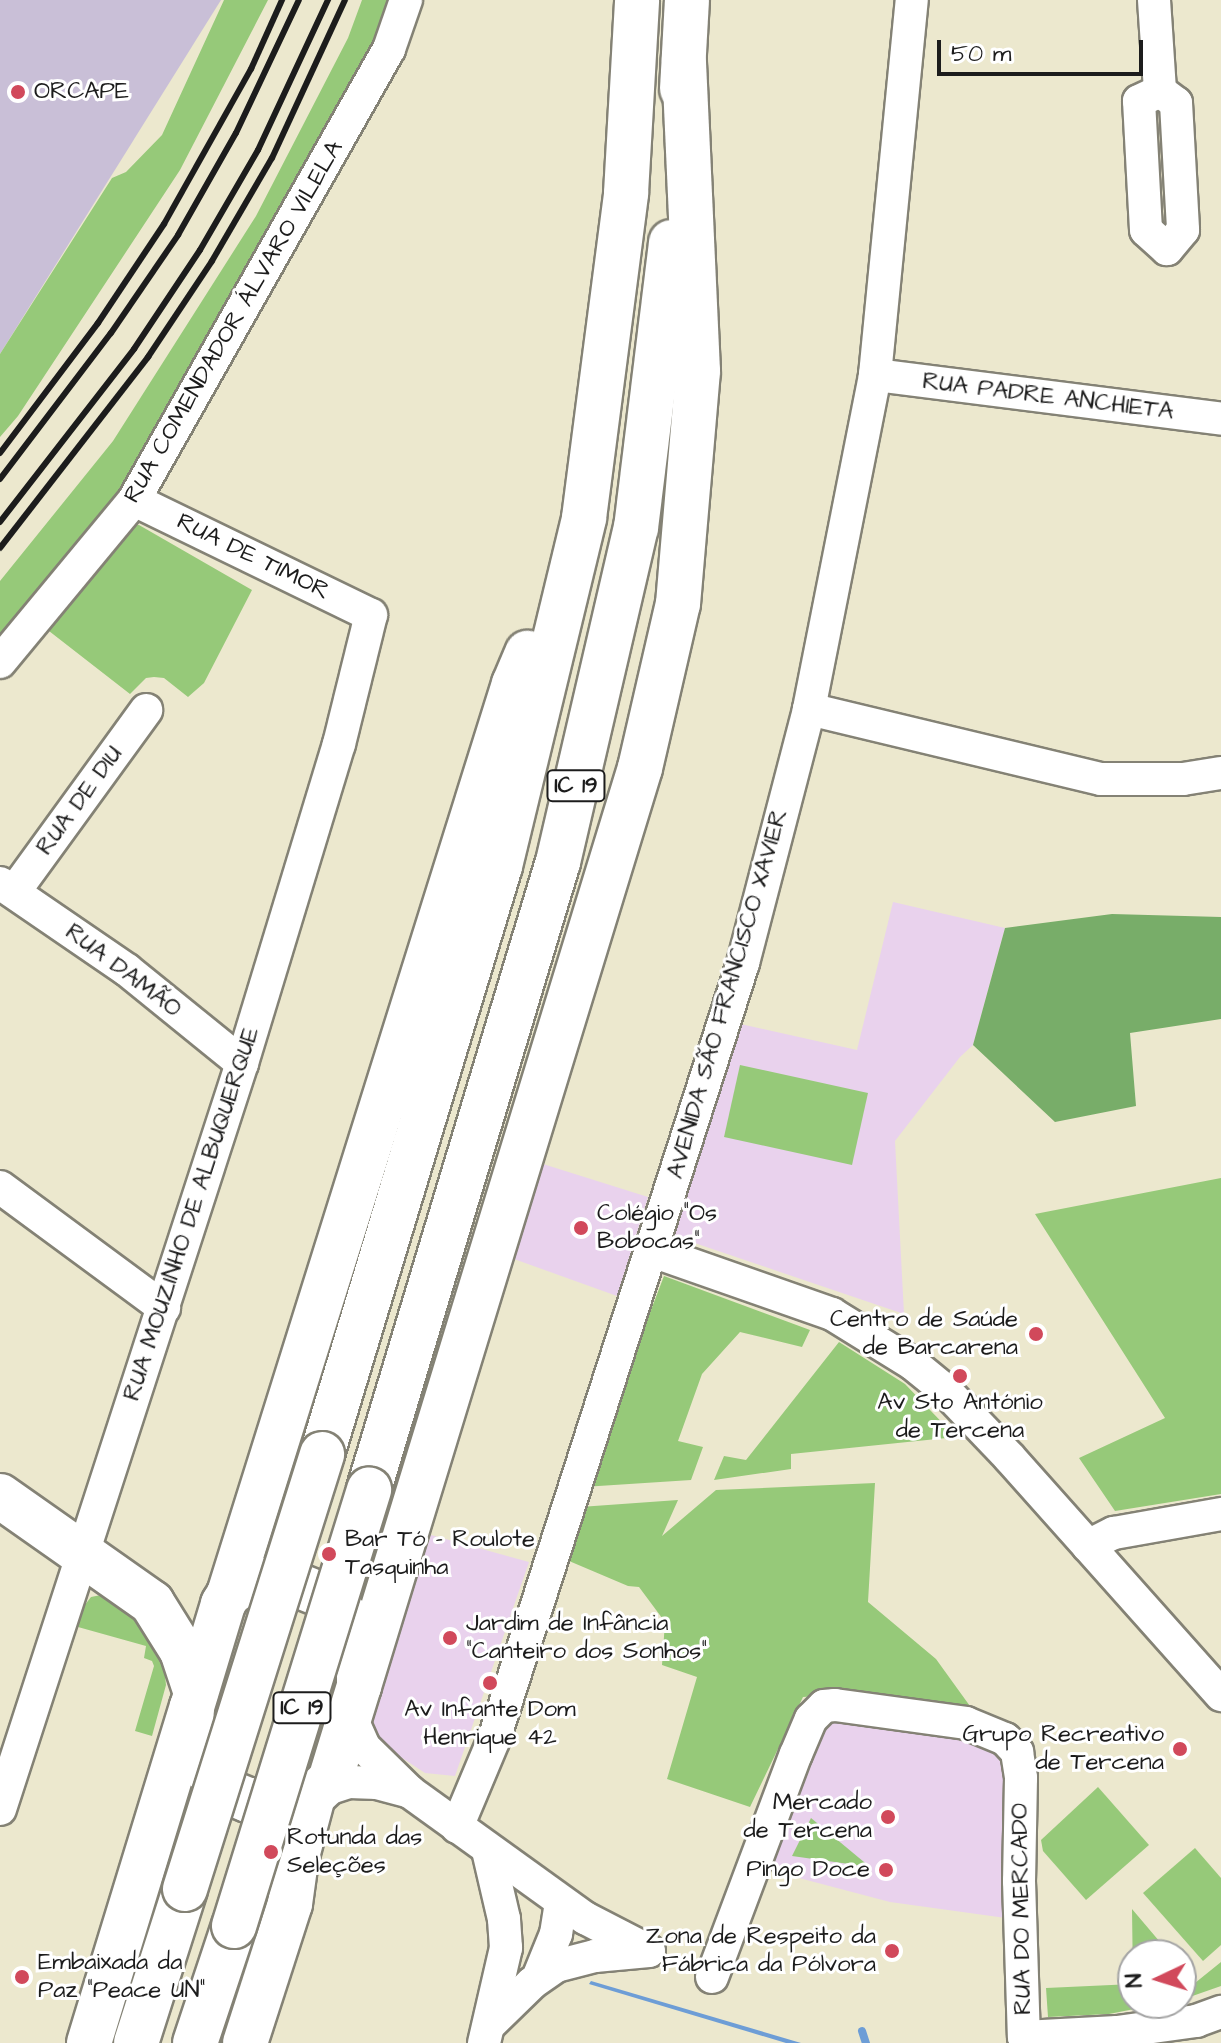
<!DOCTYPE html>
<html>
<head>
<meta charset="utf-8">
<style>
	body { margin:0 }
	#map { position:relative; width:1221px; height:2043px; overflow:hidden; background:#ece8ce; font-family:"Architects Daughter",sans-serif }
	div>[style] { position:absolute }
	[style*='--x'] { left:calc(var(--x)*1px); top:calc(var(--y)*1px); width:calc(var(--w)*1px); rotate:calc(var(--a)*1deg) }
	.built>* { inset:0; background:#e9d2ed }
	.industrial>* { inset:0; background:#c9bfd7 }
	.green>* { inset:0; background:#96c979 }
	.forest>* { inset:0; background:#78ad69 }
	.water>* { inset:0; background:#6d9dd6 }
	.stream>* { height:8px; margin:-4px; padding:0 4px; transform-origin:4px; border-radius:4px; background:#6d9dd6 }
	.roads { filter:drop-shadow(2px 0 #848275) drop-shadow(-2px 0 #848275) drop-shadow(0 2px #848275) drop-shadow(0 -2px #848275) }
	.street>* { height:32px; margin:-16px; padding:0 16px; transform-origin:16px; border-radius:16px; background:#fff }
	.secondary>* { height:44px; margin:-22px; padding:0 22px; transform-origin:22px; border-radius:22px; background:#fff }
	.highway>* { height:44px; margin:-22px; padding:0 22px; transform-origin:22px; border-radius:22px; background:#fff }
	.rail>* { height:6px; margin:-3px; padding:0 3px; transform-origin:3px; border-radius:3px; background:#1c1c1c }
	.bridges { filter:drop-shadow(2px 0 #848275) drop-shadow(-2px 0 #848275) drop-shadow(0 2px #848275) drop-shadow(0 -2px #848275) }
	.highway-bridge>* { height:44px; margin:-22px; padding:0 22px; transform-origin:22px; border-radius:22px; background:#fff }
	.dots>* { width:22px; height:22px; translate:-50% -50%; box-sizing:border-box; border:4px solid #fff; border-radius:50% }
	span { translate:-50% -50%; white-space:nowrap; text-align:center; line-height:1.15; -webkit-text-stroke:6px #fff; paint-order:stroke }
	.shield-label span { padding:2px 6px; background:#fff; border:2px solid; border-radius:6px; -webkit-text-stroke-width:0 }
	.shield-label { font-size:22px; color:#1c1c1c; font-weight:700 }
	.poi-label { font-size:24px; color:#1c1c1c }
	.left { translate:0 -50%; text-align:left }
	.right { translate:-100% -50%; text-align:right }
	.street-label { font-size:24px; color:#1c1c1c }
	.north { position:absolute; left:1117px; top:1939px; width:80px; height:80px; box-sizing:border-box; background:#fff; border:2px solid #a4a4a4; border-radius:50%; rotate:266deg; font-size:22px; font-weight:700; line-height:32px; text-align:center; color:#1c1c1c }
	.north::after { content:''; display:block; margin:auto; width:28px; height:36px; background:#d1495b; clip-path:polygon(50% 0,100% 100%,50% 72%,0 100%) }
	.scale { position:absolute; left:937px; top:40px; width:206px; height:36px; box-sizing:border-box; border:4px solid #1c1c1c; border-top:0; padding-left:10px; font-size:24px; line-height:28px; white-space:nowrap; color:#1c1c1c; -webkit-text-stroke:6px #fff; paint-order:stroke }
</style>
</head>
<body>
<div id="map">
	<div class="built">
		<div style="clip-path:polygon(893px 902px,1005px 928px,973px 1045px,960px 1057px,895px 1141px,904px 1314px,671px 1235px,736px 1023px,857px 1050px)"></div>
		<div style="clip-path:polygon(543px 1164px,648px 1197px,617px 1296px,514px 1259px)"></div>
		<div style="clip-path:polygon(431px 1535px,529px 1562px,455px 1776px,425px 1773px,393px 1752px,374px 1736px,370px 1714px)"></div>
		<div style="clip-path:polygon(806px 1704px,983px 1732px,1013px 1769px,1013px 1919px,890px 1902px,746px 1864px)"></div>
	</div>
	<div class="industrial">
		<div style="clip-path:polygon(0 0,221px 0,0 354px)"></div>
	</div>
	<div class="green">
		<div style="clip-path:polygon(224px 0,268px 0,180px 170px,18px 416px,0 437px,0 354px,112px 178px,126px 172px,162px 135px)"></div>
		<div style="clip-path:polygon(362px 0,388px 0,373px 42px,322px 146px,123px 488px,0 642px,0 581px,113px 441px,256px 216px,348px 38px)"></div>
		<div style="clip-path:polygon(134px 525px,139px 525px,252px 590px,204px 683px,188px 697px,164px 678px,154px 677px,146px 678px,130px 694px,49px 631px)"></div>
		<div style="clip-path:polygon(740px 1065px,868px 1093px,852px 1165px,724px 1137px)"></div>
		<div style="clip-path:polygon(1221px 1178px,1221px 1494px,1115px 1511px,1079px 1458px,1165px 1418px,1035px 1214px)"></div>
		<div style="clip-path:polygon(664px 1276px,810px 1330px,802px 1347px,740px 1332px,702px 1374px,678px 1441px,703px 1447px,691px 1480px,583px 1487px)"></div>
		<div style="clip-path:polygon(839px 1342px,905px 1384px,956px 1437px,791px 1454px,791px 1469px,714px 1480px,724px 1456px,746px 1460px)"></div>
		<div style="clip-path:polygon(875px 1483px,868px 1602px,936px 1659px,980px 1720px,847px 1694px,803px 1697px,750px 1807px,667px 1779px,697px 1677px,662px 1665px,665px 1622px,639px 1587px,628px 1586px,562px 1558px,580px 1507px,678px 1500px,662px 1536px,716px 1490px)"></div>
		<div style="clip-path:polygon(106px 1594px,123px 1602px,158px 1645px,164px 1665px,166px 1685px,152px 1736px,135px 1731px,154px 1666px,152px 1661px,144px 1658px,146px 1646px,78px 1627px,84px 1606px,91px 1597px)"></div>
		<div style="clip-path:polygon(1098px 1787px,1149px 1845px,1086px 1900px,1043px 1851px,1041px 1840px)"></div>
		<div style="clip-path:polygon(811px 1818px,870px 1867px,792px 1856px)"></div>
		<div style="clip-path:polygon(1195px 1848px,1221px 1878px,1221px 1945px,1203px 1961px,1143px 1893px)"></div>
		<div style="clip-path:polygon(1132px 1909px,1171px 1955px,1133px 1955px,1133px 2003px,1165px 2003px,1109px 2014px,1048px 2017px,1046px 1988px,1133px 1984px)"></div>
		<div style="clip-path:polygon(1221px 1962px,1221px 1986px,1181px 2000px,1181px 1966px,1195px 1983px)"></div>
	</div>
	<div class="forest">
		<div style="clip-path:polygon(1112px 914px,1221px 917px,1221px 1019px,1130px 1033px,1136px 1106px,1055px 1122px,973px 1045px,1005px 928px)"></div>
	</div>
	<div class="water">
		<div style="clip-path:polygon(591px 1981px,801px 2043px,786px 2043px,589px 1984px)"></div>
	</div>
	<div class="stream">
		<div style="--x:862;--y:2031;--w:13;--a:72"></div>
	</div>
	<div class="roads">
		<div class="street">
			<div style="--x:1154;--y:0;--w:91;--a:86.2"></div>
			<div style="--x:1160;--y:91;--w:20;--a:37"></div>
			<div style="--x:1176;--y:103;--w:127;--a:86.8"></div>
			<div style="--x:1183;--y:230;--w:25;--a:130"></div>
			<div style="--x:1167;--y:249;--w:28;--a:-138"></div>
			<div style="--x:1146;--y:230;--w:129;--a:-93.1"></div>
			<div style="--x:1139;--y:101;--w:23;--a:-25"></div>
			<div style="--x:875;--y:375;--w:349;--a:7.2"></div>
			<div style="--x:0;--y:662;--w:210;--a:-50.4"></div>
			<div style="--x:134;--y:500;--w:518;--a:-60.52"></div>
			<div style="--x:389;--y:49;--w:52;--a:-70.9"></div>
			<div style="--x:809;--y:709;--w:300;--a:13.5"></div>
			<div style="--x:1101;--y:779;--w:82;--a:0"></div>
			<div style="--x:1183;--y:779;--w:38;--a:-9"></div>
			<div style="--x:0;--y:883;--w:154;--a:34.4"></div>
			<div style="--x:127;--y:970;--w:148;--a:39"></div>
			<div style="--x:14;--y:892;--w:225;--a:-54"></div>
			<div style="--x:0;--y:1187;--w:204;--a:36.4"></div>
			<div style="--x:652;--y:1251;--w:191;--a:19.3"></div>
			<div style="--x:832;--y:1314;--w:95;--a:31.7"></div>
			<div style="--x:913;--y:1364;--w:43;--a:39.3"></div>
			<div style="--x:946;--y:1391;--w:91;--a:46.3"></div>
			<div style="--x:1009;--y:1457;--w:319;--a:48.3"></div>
			<div style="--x:1088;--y:1546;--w:29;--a:-27"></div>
			<div style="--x:1114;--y:1533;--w:109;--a:-10.1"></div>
			<div style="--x:350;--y:1715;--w:35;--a:66"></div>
			<div style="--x:364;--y:1747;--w:64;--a:44.4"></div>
			<div style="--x:410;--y:1792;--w:216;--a:35.8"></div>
			<div style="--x:585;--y:1918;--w:72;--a:27.3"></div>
			<div style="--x:321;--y:1791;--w:29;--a:-18"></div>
			<div style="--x:349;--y:1782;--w:28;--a:2"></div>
			<div style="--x:377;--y:1783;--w:34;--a:15"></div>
			<div style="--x:0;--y:1809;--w:784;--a:-72.03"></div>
			<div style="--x:242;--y:1063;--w:333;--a:-73.1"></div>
			<div style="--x:339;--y:744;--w:133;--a:-76.1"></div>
			<div style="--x:371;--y:615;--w:263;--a:-154.1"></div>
			<div style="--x:457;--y:1827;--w:95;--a:-67.2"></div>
			<div style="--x:494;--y:1739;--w:815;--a:-72.21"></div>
			<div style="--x:743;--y:963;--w:262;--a:-75.4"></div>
			<div style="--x:809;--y:709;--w:340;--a:-78.8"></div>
			<div style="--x:875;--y:375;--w:377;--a:-84.4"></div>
			<div style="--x:712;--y:1977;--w:238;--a:-69.4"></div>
			<div style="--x:796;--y:1754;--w:38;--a:-67"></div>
			<div style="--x:811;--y:1719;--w:18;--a:-45"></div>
			<div style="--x:824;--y:1706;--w:11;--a:-5"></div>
			<div style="--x:835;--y:1705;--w:132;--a:7.8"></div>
			<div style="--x:966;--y:1723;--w:42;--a:22.3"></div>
			<div style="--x:1005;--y:1739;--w:18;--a:47"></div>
			<div style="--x:1017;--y:1752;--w:26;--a:81"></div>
			<div style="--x:1021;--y:1778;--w:103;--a:91.1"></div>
			<div style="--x:1019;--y:1881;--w:156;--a:88.2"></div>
			<div style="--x:1024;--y:2037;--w:93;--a:-3.1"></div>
			<div style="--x:1117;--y:2032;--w:80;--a:-7.9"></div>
			<div style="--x:1196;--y:2021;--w:27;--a:-20"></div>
			<div style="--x:538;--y:1978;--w:48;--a:-67.8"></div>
			<div style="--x:556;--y:1934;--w:32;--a:-81"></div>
			<div style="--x:491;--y:2023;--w:57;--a:-44.3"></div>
			<div style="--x:532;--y:1983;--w:29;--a:-35"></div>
			<div style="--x:556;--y:1966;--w:40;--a:-14.4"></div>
			<div style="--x:595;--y:1956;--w:54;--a:-5.3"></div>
			<div style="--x:484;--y:2043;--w:98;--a:-77"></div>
			<div style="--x:506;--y:1948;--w:29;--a:-94"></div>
			<div style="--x:504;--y:1919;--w:71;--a:-103.1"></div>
		</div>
		<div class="secondary">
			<div style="--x:0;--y:1496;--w:186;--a:35.1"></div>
			<div style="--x:152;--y:1603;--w:57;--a:58"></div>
			<div style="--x:182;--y:1651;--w:44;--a:71.6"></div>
			<div style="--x:261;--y:1580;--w:26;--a:2"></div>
			<div style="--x:287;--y:1581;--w:43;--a:21.8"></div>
			<div style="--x:327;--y:1597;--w:38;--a:45"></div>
			<div style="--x:354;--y:1624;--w:16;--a:72"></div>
			<div style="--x:359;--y:1639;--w:47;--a:90"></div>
			<div style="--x:359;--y:1686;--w:98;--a:107.1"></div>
			<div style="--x:330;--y:1780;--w:23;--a:137"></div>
			<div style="--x:313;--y:1796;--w:21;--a:163"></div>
			<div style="--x:293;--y:1802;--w:45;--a:-177.5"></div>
			<div style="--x:248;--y:1800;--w:18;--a:-158"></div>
			<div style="--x:231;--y:1793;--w:37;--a:-137"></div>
			<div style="--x:204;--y:1768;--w:44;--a:-107.2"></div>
			<div style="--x:191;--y:1726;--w:19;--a:-87"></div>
			<div style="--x:192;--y:1707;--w:108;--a:-73.2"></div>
			<div style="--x:223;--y:1604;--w:12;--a:-59"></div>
			<div style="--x:229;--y:1594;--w:16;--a:-35"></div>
			<div style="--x:242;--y:1585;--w:20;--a:-15"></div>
		</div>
		<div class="highway">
			<div style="--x:682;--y:89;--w:89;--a:-86.8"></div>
			<div style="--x:322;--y:1454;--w:614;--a:-73.16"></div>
			<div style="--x:500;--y:866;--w:358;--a:-76.4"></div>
			<div style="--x:584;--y:518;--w:328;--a:-82.6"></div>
			<div style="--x:626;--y:193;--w:193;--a:-86.7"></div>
			<div style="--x:369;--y:1489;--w:655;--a:-73.23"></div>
			<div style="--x:558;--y:862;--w:343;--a:-76.9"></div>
			<div style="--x:636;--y:528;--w:288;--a:-83"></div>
			<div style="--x:229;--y:1594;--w:954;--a:-72.61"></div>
			<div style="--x:514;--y:684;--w:34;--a:-67"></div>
			<div style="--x:359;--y:1686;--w:960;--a:-72.98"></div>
			<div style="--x:640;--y:768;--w:168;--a:-77"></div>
			<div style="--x:678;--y:604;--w:234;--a:-85.1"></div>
			<div style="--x:698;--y:371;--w:310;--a:-92.6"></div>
			<div style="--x:89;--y:2043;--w:351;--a:-73"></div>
			<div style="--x:136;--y:2043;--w:162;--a:-72.3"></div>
			<div style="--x:195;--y:2043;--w:123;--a:-71.6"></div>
			<div style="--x:245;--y:2043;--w:146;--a:-72.1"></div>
			<div style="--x:290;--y:1904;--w:44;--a:-82.2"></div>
			<div style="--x:296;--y:1860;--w:66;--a:-75.1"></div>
		</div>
	</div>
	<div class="rail">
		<div style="--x:0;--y:453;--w:163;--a:-53"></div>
		<div style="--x:98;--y:323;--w:119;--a:-56.3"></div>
		<div style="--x:164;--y:224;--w:178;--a:-60.7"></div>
		<div style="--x:251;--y:69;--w:76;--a:-65.8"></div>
		<div style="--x:0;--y:479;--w:183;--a:-52.8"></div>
		<div style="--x:111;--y:333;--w:119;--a:-55.6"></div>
		<div style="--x:178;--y:235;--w:117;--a:-60.4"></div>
		<div style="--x:236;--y:133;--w:147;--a:-64.7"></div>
		<div style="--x:0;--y:522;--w:219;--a:-52.2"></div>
		<div style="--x:134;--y:349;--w:119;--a:-56.3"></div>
		<div style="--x:200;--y:250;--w:116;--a:-59.9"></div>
		<div style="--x:258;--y:150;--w:166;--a:-65"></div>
		<div style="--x:0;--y:548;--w:242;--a:-52.2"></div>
		<div style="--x:148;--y:357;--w:115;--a:-56.3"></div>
		<div style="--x:212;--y:261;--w:119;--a:-59.8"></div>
		<div style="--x:272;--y:158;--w:174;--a:-65.2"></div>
	</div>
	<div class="bridges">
		<div class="highway-bridge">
			<div style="--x:185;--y:1889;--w:456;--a:-72.5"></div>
			<div style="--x:234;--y:1926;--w:457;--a:-72.8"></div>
		</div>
	</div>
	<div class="dots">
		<div style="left:18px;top:92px;background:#d1495b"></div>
		<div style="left:581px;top:1228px;background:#d1495b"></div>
		<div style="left:1036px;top:1334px;background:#d1495b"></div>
		<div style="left:960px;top:1376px;background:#d1495b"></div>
		<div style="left:329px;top:1554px;background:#d1495b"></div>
		<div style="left:450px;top:1638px;background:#d1495b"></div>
		<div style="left:490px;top:1683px;background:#d1495b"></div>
		<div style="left:1180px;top:1749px;background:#d1495b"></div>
		<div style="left:888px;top:1817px;background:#d1495b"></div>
		<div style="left:271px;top:1852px;background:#d1495b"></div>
		<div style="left:886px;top:1870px;background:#d1495b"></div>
		<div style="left:892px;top:1951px;background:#d1495b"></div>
		<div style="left:22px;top:1977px;background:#d1495b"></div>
	</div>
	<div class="shield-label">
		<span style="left:576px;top:786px">IC 19</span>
		<span style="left:302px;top:1708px">IC 19</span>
	</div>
	<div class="poi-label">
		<span class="left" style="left:34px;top:92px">ORCAPE</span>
		<span class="left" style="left:597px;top:1228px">Colégio "Os<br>Bobocas"</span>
		<span class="right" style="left:1018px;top:1334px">Centro de Saúde<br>de Barcarena</span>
		<span style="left:960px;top:1417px">Av Sto António<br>de Tercena</span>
		<span class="left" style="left:345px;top:1554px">Bar Tó - Roulote<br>Tasquinha</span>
		<span class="left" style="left:466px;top:1638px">Jardim de Infância<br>"Canteiro dos Sonhos"</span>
		<span style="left:490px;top:1724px">Av Infante Dom<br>Henrique 42</span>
		<span class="right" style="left:1164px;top:1749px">Grupo Recreativo<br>de Tercena</span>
		<span class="right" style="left:872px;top:1817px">Mercado<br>de Tercena</span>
		<span class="left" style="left:287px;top:1852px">Rotunda das<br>Seleções</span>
		<span class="right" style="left:870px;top:1870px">Pingo Doce</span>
		<span class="right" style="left:876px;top:1951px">Zona de Respeito da<br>Fábrica da Pólvora</span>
		<span class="left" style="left:38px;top:1977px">Embaixada da<br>Paz "Peace UN"</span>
	</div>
	<div class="street-label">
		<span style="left:234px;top:322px;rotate:-60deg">RUA COMENDADOR ÁLVARO VILELA</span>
		<span style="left:1048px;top:397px;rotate:7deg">RUA PADRE ANCHIETA</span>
		<span style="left:253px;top:557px;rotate:26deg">RUA DE TIMOR</span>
		<span style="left:80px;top:801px;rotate:-54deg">RUA DE DIU</span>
		<span style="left:123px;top:971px;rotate:37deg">RUA DAMÃO</span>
		<span style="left:728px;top:994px;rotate:-74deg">AVENIDA SÃO FRANCISCO XAVIER</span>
		<span style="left:192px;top:1214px;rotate:-72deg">RUA MOUZINHO DE ALBUQUERQUE</span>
		<span style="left:1022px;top:1909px;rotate:-91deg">RUA DO MERCADO</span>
	</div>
	<div class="north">N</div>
	<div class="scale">50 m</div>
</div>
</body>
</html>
